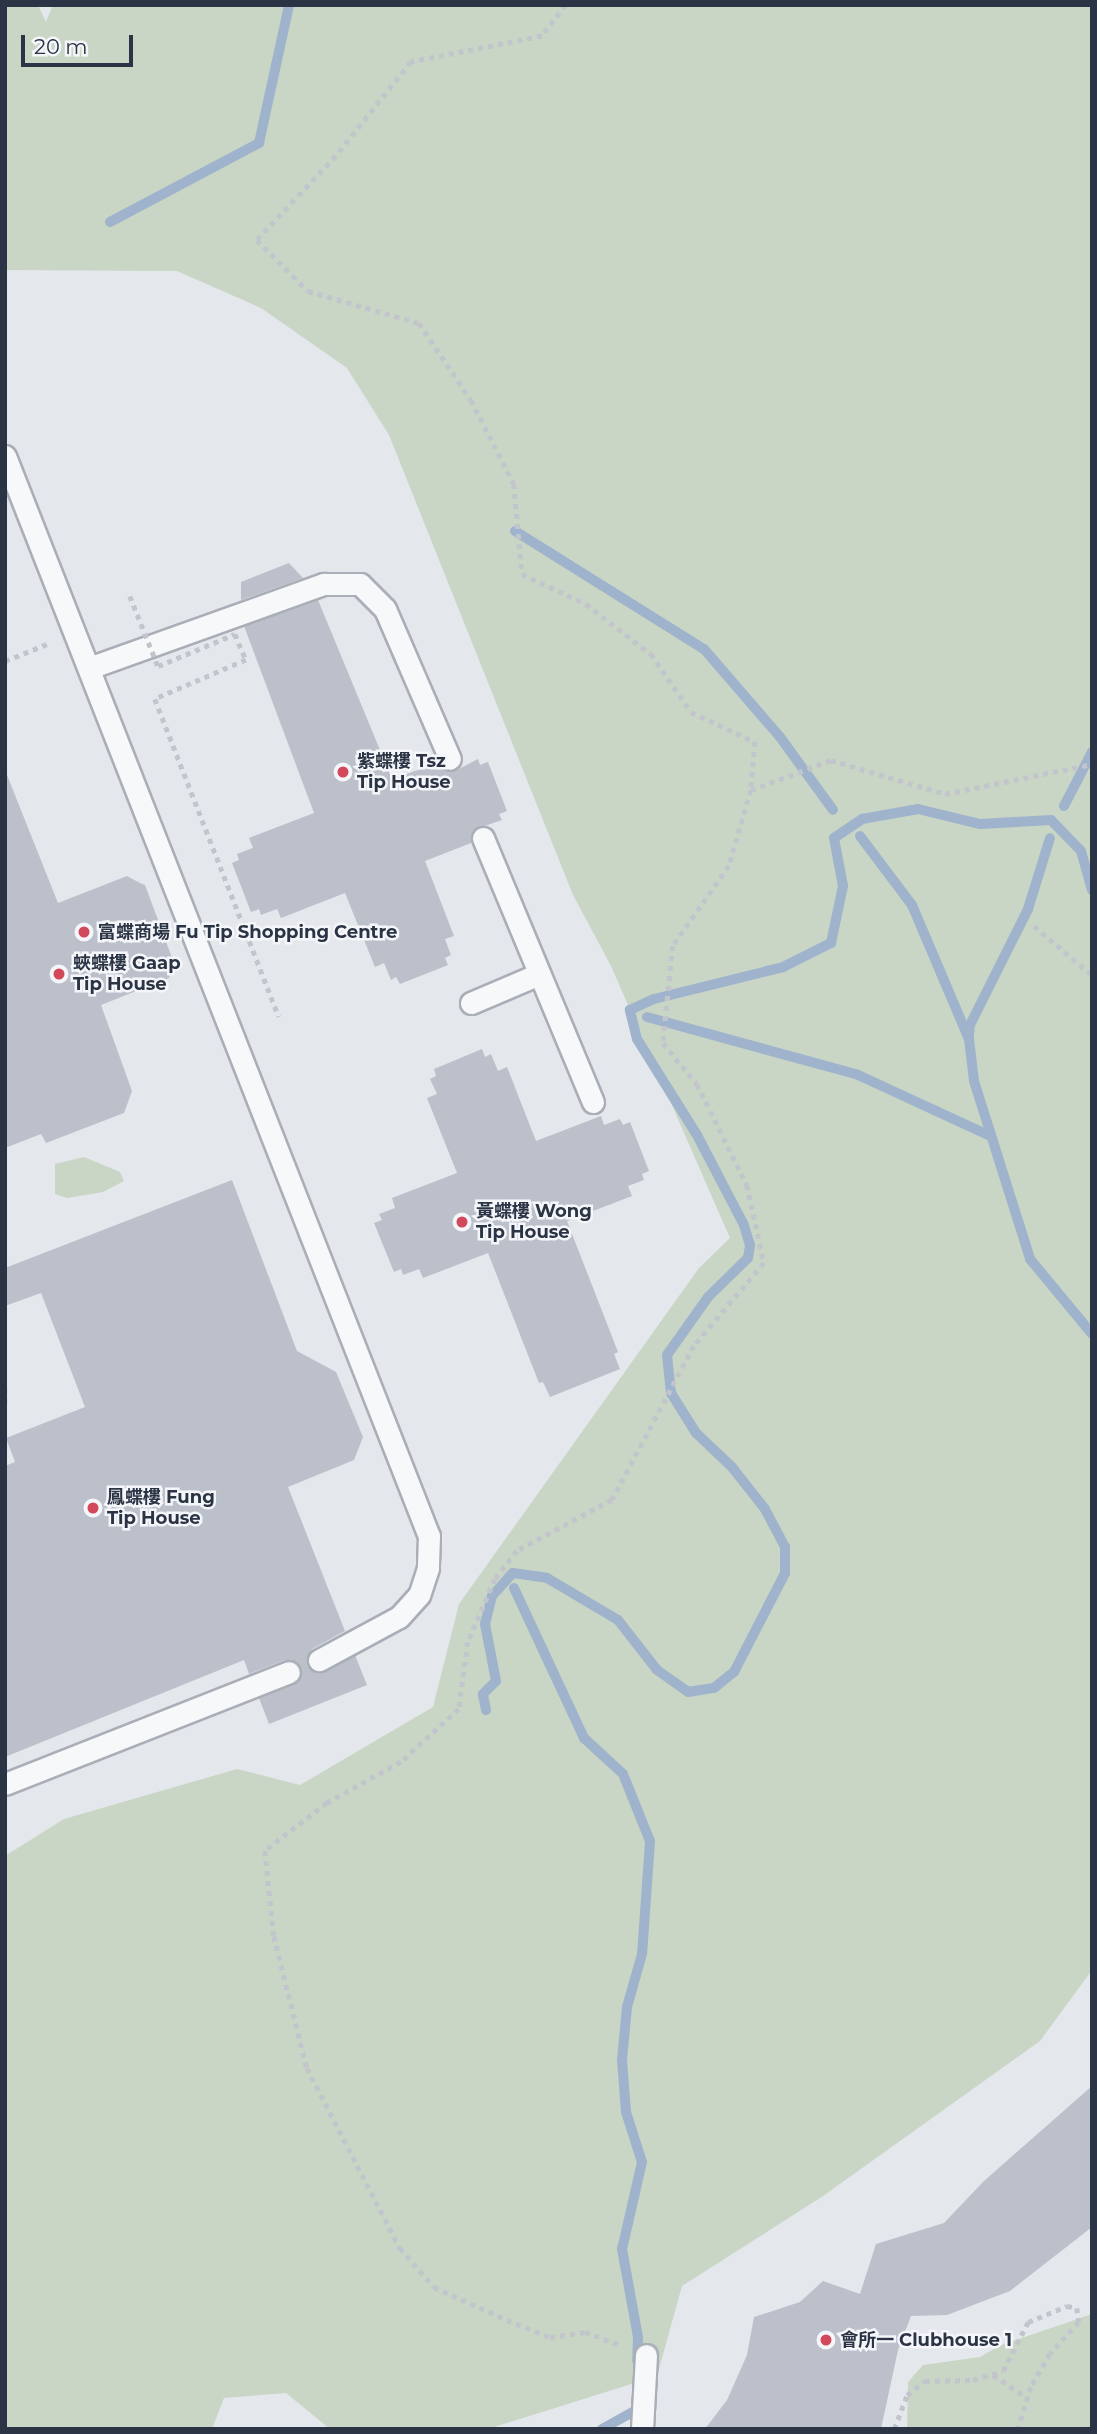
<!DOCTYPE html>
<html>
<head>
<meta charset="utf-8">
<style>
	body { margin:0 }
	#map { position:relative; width:1097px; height:2434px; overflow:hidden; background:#e4e7ec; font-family:Montserrat,"Noto Sans TC",sans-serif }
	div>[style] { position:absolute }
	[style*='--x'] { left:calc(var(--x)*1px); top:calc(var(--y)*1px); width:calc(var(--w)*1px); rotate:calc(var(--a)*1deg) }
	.green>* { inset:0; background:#c9d6c5 }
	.stream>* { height:10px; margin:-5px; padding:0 5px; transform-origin:5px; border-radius:5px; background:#9fb4cc }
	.building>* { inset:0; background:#bbc0ca }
	.path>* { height:4.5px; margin-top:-2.25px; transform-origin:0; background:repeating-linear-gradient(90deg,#c2c5cb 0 5px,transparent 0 10px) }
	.roads { filter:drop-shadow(2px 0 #a9aeb7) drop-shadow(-2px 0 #a9aeb7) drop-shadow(0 2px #a9aeb7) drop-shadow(0 -2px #a9aeb7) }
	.lane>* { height:21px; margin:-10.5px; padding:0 10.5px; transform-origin:10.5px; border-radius:10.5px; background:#f7f8fa }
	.path-bridge>* { height:4.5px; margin-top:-2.25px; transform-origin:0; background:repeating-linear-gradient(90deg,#c2c5cb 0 5px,transparent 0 10px) }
	.dots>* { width:19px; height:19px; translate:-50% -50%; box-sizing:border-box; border:4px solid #f4f6f9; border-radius:50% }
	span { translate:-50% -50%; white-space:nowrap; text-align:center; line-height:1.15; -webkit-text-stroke:5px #f4f6f9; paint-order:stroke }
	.poi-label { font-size:18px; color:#2b3445; font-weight:700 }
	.left { translate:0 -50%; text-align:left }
	.frame { position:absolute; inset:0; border:7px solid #2b3445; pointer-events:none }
	.scale { position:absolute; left:21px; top:35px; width:112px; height:32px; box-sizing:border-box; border:4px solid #2b3445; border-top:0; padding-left:9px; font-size:21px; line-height:24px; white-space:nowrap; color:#2b3445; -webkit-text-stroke:5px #f4f6f9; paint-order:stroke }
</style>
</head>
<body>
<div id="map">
	<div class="green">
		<div style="clip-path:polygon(5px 5px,38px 5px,46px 22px,53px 5px,1092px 5px,1092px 1970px,1040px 2041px,823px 2196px,682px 2286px,657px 2376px,488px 2429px,330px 2429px,286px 2393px,224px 2398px,212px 2429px,5px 2429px,5px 1856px,64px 1819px,237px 1769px,300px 1785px,433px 1707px,459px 1604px,699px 1268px,730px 1238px,611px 966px,573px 895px,389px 435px,347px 368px,261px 308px,177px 271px,5px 270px)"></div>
		<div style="clip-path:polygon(84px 1157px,120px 1172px,124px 1181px,103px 1192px,67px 1198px,55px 1194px,55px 1164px)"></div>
		<div style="clip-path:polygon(1092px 2314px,1092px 2429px,907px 2429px,908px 2382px,923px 2365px,980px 2357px,1001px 2345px)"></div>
	</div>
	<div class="stream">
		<div style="--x:110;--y:222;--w:169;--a:-27.9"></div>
		<div style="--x:259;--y:143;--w:141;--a:-77.7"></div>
		<div style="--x:515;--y:531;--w:223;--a:32"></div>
		<div style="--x:704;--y:649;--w:116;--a:49.2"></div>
		<div style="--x:780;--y:737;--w:90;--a:54"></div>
		<div style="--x:1064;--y:806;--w:61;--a:-62.6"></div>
		<div style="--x:860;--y:836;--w:86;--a:53"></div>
		<div style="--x:912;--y:905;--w:146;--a:67"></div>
		<div style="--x:969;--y:1039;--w:42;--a:83.2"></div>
		<div style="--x:974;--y:1081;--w:187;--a:72.5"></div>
		<div style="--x:1030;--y:1259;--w:97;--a:50.4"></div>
		<div style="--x:647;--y:1017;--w:217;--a:15.3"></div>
		<div style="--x:856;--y:1074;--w:148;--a:24.8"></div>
		<div style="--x:969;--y:1035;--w:10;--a:-84"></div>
		<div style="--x:970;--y:1025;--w:130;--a:-63.4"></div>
		<div style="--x:1028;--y:909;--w:74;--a:-72.8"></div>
		<div style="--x:514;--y:1588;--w:166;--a:65"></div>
		<div style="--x:584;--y:1738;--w:53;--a:42.7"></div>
		<div style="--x:623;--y:1774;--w:72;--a:68.1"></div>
		<div style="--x:650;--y:1841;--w:113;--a:94"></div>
		<div style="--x:642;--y:1954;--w:55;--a:105.8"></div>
		<div style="--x:627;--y:2007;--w:53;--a:95.4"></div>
		<div style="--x:622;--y:2060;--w:52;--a:85.6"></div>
		<div style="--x:626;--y:2112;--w:52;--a:72.3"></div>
		<div style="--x:642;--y:2162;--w:89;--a:102.9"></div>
		<div style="--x:622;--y:2249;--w:89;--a:79.7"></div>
		<div style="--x:638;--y:2337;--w:24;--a:92"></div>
		<div style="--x:486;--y:1710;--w:16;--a:-101"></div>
		<div style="--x:483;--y:1694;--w:18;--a:-45"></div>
		<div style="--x:496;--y:1681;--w:58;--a:-100.9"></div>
		<div style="--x:485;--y:1624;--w:29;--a:-76"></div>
		<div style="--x:492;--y:1596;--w:31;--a:-48"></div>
		<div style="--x:513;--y:1573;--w:34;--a:8"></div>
		<div style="--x:547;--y:1578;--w:82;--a:30.6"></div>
		<div style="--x:618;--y:1620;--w:63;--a:52"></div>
		<div style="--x:657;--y:1670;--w:38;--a:35"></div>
		<div style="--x:688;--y:1692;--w:26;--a:-9"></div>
		<div style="--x:714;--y:1688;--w:26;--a:-39"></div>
		<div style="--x:734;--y:1672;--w:111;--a:-62.7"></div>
		<div style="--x:785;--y:1573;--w:26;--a:-90"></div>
		<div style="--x:785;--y:1547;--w:43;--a:-117.8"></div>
		<div style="--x:765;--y:1509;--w:53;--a:-128.2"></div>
		<div style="--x:732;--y:1467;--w:50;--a:-136.6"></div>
		<div style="--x:696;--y:1433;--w:47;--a:-122"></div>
		<div style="--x:671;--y:1393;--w:38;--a:-96"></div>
		<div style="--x:667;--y:1355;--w:71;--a:-54.7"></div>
		<div style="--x:708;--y:1297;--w:56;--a:-44.3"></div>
		<div style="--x:748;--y:1258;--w:13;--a:-81"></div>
		<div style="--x:750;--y:1245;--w:21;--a:-107"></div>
		<div style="--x:744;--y:1225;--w:102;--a:-117.6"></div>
		<div style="--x:697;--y:1135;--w:113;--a:-122"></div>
		<div style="--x:637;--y:1039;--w:30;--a:-104"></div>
		<div style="--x:630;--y:1010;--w:26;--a:-25"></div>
		<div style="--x:654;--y:999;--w:133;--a:-13.9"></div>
		<div style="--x:783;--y:967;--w:54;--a:-26.6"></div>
		<div style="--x:831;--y:943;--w:58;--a:-78.1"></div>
		<div style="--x:843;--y:886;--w:49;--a:-100.6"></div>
		<div style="--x:834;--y:838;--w:34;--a:-34"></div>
		<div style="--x:862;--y:819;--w:57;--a:-10.1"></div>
		<div style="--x:918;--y:809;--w:64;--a:13.6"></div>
		<div style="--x:980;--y:824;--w:71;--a:-3.2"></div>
		<div style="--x:1051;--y:820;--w:43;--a:45.9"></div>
		<div style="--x:1081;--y:851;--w:41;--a:74.2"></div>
		<div style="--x:602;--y:2429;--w:39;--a:-29"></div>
		<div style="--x:636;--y:2410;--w:9;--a:-90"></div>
	</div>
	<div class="building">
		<div style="clip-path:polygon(289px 563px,303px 578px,241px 600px,241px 582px)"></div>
		<div style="clip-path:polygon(318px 600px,392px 779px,438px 763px,443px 770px,455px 771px,478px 759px,480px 765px,488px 762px,507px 811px,499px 814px,502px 820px,473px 830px,471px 843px,425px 861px,454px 936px,445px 939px,451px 955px,445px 958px,448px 965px,400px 984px,396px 977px,391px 980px,384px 963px,375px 967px,345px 893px,281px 918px,277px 909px,261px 915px,259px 909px,251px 912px,232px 863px,239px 860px,237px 854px,253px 848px,249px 838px,314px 813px,244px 626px)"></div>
		<div style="clip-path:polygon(7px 775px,58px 903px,127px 876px,140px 883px,145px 885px,174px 963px,169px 978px,101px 1005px,132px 1091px,124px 1113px,46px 1143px,41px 1134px,5px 1148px)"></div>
		<div style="clip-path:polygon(482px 1049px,485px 1057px,491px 1054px,498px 1071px,507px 1067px,536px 1141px,601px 1116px,604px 1125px,620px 1119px,623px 1125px,630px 1122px,649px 1171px,642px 1174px,644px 1180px,628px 1186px,632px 1196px,567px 1221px,618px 1352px,614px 1354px,620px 1369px,550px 1397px,543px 1382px,539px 1383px,488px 1253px,423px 1278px,419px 1269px,403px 1275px,401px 1269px,394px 1272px,374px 1223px,382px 1220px,379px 1214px,395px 1208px,392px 1198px,457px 1173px,427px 1098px,437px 1094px,430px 1079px,436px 1076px,434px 1069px)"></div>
		<div style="clip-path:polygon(232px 1180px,297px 1351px,336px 1372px,363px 1437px,354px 1460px,288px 1487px,345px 1631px,312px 1649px,307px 1666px,319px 1673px,355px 1655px,367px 1685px,269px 1724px,259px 1698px,299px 1681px,301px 1667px,285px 1660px,249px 1674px,244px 1660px,5px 1757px,5px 1466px,15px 1462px,6px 1438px,85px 1407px,41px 1293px,5px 1306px,5px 1268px)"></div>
		<div style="clip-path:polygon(1092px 2086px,1092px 2227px,1010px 2291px,947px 2315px,911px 2316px,898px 2350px,881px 2429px,705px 2429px,727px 2400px,747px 2355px,754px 2317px,800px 2302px,823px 2281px,860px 2294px,876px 2244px,944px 2223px,984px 2181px)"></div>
	</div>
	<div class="path">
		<div style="--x:566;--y:5;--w:39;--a:128"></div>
		<div style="--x:542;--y:36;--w:134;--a:168.8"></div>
		<div style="--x:411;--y:62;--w:120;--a:128.6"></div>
		<div style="--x:336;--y:156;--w:115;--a:133.2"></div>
		<div style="--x:257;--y:240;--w:72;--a:45"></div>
		<div style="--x:308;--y:291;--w:116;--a:16.1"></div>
		<div style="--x:419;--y:323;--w:93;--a:56"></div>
		<div style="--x:471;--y:400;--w:94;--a:62.9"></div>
		<div style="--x:514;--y:484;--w:90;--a:84.9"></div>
		<div style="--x:522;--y:574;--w:71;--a:25.1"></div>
		<div style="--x:586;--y:604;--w:82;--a:37.6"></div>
		<div style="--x:651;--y:654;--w:70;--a:55.4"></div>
		<div style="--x:691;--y:712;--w:71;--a:25.1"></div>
		<div style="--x:755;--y:742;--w:48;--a:94.8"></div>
		<div style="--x:751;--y:790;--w:79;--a:106.1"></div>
		<div style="--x:729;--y:866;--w:98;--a:125"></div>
		<div style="--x:673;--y:946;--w:98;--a:95.9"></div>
		<div style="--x:663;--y:1043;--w:53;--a:50.3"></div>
		<div style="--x:697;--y:1084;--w:113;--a:63.7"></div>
		<div style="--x:747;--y:1185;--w:80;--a:77.7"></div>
		<div style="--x:764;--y:1263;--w:109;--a:130.1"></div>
		<div style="--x:694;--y:1346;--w:174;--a:118"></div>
		<div style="--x:612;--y:1500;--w:108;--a:151.8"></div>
		<div style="--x:517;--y:1551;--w:36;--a:128"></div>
		<div style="--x:495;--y:1579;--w:69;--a:113.2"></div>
		<div style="--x:468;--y:1642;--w:68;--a:97.7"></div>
		<div style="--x:459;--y:1709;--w:79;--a:137.6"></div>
		<div style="--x:401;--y:1762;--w:85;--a:151"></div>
		<div style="--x:327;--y:1803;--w:78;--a:142.3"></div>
		<div style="--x:265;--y:1851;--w:85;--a:84"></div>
		<div style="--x:274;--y:1936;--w:136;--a:76"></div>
		<div style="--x:307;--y:2068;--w:203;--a:62.7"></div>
		<div style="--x:400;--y:2248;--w:52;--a:48.9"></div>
		<div style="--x:434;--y:2287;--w:80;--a:24.3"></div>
		<div style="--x:507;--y:2320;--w:46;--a:21.6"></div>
		<div style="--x:550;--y:2337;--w:35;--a:-8"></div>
		<div style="--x:585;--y:2332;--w:37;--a:20"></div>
		<div style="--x:5;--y:661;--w:45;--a:-22"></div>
		<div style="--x:155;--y:699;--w:341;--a:68.7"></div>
		<div style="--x:751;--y:790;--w:85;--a:-20.6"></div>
		<div style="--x:831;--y:760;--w:119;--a:16.6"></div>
		<div style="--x:945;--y:794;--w:150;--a:-11.5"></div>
		<div style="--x:1034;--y:926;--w:76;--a:40.2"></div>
		<div style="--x:5;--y:1389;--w:19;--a:90"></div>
		<div style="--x:993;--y:2375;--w:42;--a:33.3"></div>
		<div style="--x:894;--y:2429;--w:36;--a:-69"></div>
		<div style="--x:907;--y:2395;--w:23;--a:-38"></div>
		<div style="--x:925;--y:2381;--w:48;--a:-1.2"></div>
		<div style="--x:973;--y:2380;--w:31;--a:-17"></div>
		<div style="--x:1003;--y:2371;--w:55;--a:-63"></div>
		<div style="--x:1028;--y:2322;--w:42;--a:-22.3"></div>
		<div style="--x:1067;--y:2306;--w:10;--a:11"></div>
		<div style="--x:1077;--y:2308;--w:14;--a:82"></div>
		<div style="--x:1079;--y:2322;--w:43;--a:132.2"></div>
		<div style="--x:1050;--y:2354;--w:38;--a:120"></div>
		<div style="--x:1031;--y:2387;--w:44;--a:107.2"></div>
		<div style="--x:1087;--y:2429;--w:5;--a:-22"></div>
	</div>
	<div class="roads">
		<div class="lane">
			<div style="--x:5;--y:456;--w:1160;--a:68.57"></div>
			<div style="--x:429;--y:1536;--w:32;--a:92"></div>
			<div style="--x:428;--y:1568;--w:28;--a:108"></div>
			<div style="--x:419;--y:1595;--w:30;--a:132"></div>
			<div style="--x:399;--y:1617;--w:91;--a:151.7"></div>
			<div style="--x:89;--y:668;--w:250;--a:-19.7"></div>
			<div style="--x:324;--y:584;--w:36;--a:0"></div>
			<div style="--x:360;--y:584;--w:35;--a:45"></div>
			<div style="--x:385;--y:609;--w:163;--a:66.6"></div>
			<div style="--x:483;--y:838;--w:286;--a:67.4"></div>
			<div style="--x:471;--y:1003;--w:74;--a:-23.1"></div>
			<div style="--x:5;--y:1784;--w:305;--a:-21.5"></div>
			<div style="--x:642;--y:2429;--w:74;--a:-86.9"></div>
		</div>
	</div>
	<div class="path-bridge">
		<div style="--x:130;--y:596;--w:75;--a:68.2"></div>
		<div style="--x:158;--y:666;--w:83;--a:-22.6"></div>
		<div style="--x:235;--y:634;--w:28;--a:67"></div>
		<div style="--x:246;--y:660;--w:99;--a:156.8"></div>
	</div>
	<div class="dots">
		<div style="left:343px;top:772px;background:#d1495b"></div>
		<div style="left:84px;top:932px;background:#d1495b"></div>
		<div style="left:59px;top:974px;background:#d1495b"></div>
		<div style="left:462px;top:1222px;background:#d1495b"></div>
		<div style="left:93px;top:1508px;background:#d1495b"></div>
		<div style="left:826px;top:2340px;background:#d1495b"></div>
	</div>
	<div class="poi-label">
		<span class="left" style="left:357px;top:772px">紫蝶樓 Tsz<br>Tip House</span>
		<span class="left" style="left:98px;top:932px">富蝶商場 Fu Tip Shopping Centre</span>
		<span class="left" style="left:73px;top:974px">蛺蝶樓 Gaap<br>Tip House</span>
		<span class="left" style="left:476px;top:1222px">黃蝶樓 Wong<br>Tip House</span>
		<span class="left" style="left:107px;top:1508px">鳳蝶樓 Fung<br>Tip House</span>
		<span class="left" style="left:840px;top:2340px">會所一 Clubhouse 1</span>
	</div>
	<div class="frame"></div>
	<div class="scale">20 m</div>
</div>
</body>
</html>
